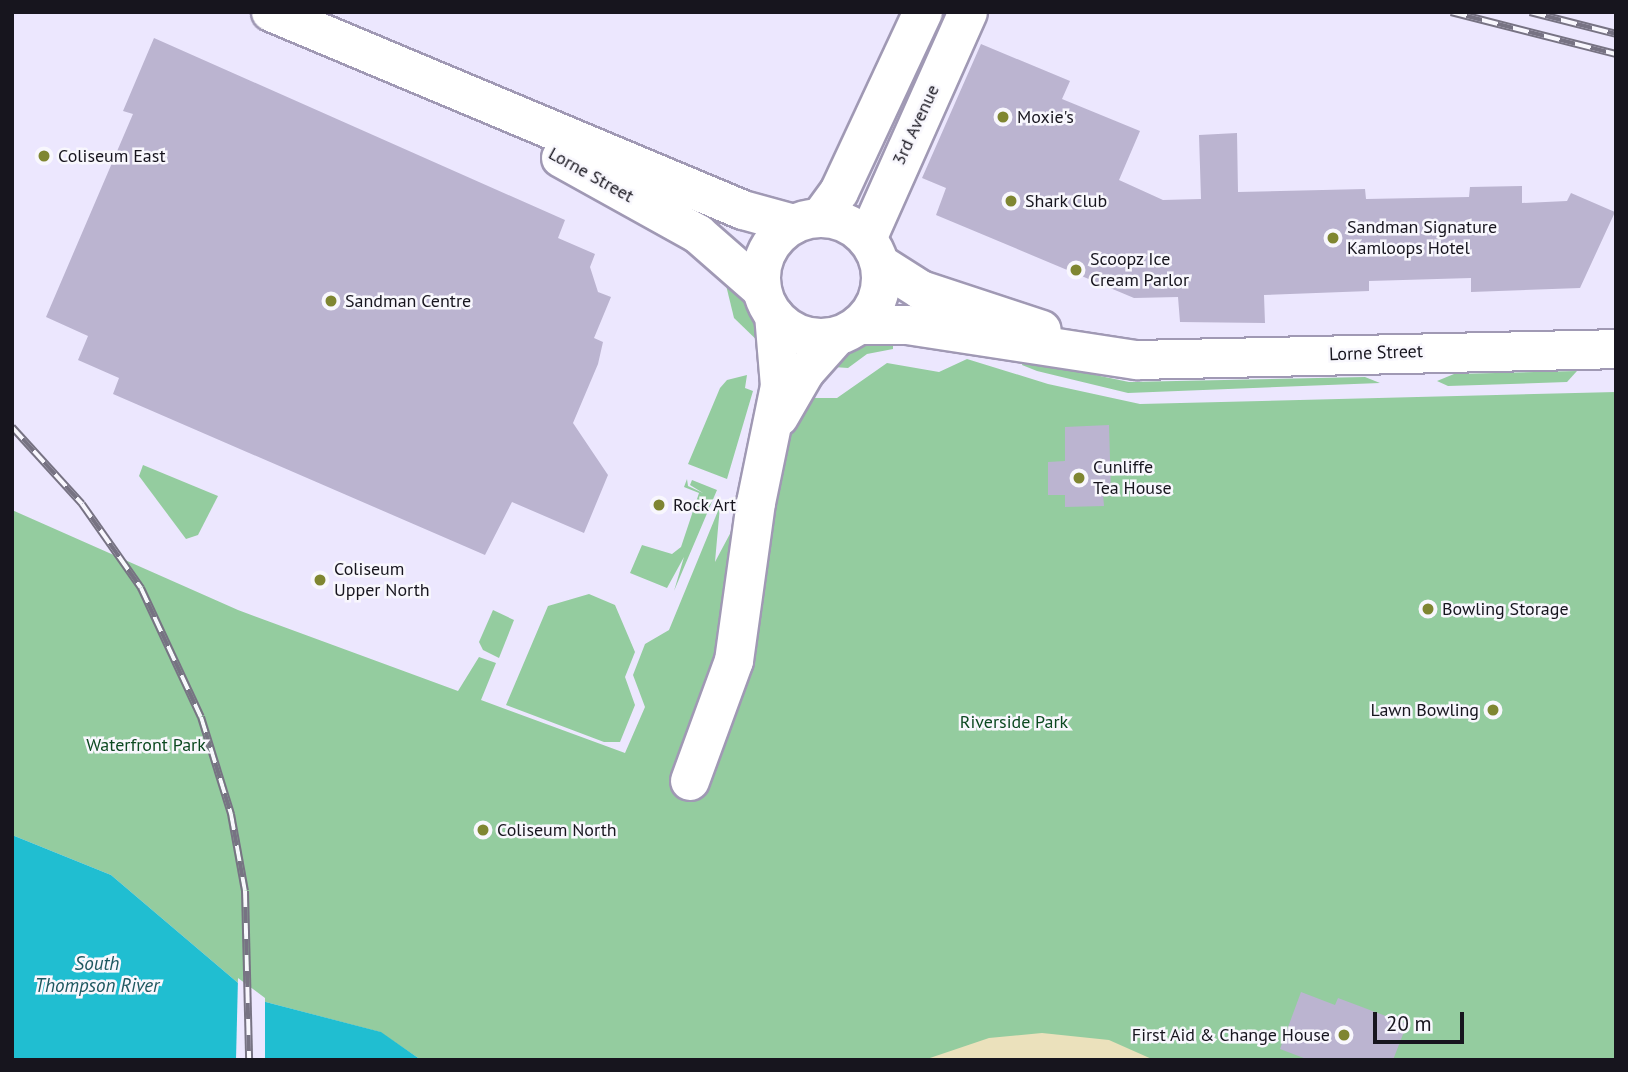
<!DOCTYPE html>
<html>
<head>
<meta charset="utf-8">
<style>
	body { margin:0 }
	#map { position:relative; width:1628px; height:1072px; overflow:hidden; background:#ece7fe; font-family:"PT Sans",sans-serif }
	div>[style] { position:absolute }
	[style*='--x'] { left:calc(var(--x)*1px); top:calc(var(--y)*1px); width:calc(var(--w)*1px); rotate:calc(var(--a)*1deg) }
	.green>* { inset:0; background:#94cc9f }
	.sand>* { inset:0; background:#ebe1bc }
	.water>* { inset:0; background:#20bed1 }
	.pier>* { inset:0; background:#ece7fe }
	.building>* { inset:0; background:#bbb4d0 }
	.roads { filter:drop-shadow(2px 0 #a099b4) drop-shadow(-2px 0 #a099b4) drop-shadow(0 2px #a099b4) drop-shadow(0 -2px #a099b4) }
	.minor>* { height:38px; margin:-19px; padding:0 19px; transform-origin:19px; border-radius:19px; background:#fff }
	.minor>.ring { margin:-19px; padding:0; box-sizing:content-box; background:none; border:38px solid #fff; border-radius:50% }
	.rail>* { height:8px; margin-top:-4px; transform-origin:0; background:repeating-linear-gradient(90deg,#f8f7fd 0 16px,#777383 0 32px); box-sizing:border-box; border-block:2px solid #777383 }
	.dots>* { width:19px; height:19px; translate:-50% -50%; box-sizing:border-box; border:4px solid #f8f7fd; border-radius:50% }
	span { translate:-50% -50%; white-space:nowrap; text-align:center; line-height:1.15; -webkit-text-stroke:5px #f8f7fd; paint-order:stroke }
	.poi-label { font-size:18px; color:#17151e }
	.left { translate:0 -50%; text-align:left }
	.right { translate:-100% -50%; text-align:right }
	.street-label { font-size:18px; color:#17151e }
	.park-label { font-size:18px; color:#0c4921 }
	.water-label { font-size:19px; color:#1d575f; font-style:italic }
	.frame { position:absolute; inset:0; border:14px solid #17151e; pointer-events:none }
	.scale { position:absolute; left:1373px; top:1012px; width:91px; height:32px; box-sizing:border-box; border:4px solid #17151e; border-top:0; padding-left:9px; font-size:21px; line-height:24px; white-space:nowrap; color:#17151e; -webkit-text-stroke:5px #f8f7fd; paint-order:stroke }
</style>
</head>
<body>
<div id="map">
	<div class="green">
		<div style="clip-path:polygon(725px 281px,746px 295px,765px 348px,734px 318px)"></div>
		<div style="clip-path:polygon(893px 337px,893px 349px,867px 354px,848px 368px,834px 367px,844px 350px)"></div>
		<div style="clip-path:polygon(967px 359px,1048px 384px,1140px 404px,1616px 392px,1616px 1060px,421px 1060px,380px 1032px,258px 1000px,111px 875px,12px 835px,12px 510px,238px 610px,458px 691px,479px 657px,496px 663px,481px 700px,625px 753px,645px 707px,633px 675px,645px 644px,669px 630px,720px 506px,715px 562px,802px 398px,837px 398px,887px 363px,939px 372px)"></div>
		<div style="clip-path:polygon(1023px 360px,1129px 382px,1365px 377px,1380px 383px,1128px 393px,1037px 371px,1022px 365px)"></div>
		<div style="clip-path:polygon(1577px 371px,1567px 382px,1448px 386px,1437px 381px,1454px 374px)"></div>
		<div style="clip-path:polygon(747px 375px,745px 388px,753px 391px,727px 479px,688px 464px,720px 388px,727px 380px)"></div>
		<div style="clip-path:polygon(143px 465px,218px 496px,198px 535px,186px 539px,139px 476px)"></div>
		<div style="clip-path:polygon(687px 479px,688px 486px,703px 493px,690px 485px,692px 480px,717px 490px,674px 591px,684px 557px,667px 588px,630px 573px,642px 545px,672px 554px,681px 547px,699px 493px,684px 487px)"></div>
		<div style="clip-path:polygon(589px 594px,615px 605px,635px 652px,625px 677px,635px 705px,620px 742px,604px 742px,506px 705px,548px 606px)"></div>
		<div style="clip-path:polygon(493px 610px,514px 620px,499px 658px,483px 650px,479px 642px)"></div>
	</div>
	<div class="sand">
		<div style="clip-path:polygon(1042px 1033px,1109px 1040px,1154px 1060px,924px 1060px,989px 1038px)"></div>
	</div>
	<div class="water">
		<div style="clip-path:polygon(12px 835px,111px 875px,258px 1000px,381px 1032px,421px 1060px,12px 1060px)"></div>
	</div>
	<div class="pier">
		<div style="clip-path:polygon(238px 978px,265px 998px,265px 1060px,236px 1060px)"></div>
	</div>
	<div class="building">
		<div style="clip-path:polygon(154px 38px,565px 220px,558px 238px,595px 254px,590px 267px,598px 292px,611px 297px,594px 338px,603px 342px,598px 364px,573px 423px,608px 475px,584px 533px,512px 502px,485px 555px,113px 394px,119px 378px,78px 360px,88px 336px,46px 317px,133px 114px,123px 111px)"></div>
		<div style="clip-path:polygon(981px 44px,1070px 81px,1062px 99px,1140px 131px,1119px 180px,1163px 200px,1201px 199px,1199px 135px,1237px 133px,1238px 192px,1365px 189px,1366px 199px,1469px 197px,1470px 187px,1522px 186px,1522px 203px,1567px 201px,1571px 193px,1615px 212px,1580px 288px,1471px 292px,1471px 278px,1369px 281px,1369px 291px,1264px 295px,1265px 323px,1180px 322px,1178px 297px,1134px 298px,936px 215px,946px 188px,922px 178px)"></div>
		<div style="clip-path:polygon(1109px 425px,1111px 494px,1103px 494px,1104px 506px,1065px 507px,1065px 495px,1048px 495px,1048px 462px,1065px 461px,1065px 427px)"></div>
		<div style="clip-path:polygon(1301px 992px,1335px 1005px,1338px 998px,1407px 1024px,1393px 1060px,1309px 1060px,1280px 1049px)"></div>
	</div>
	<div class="roads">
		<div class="minor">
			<div style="--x:271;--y:12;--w:512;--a:22.76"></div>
			<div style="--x:743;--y:210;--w:53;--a:15.4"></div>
			<div style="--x:561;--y:158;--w:157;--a:29"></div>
			<div style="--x:698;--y:234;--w:85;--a:41.2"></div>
			<div style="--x:820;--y:218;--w:32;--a:-54"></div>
			<div style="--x:839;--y:192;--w:199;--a:-65"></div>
			<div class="ring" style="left:761px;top:218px;width:82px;height:82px"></div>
			<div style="--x:867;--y:239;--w:248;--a:-66"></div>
			<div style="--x:880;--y:264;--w:49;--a:32.4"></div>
			<div style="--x:921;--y:290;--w:127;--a:18.3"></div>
			<div style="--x:859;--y:325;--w:48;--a:0"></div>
			<div style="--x:907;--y:325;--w:233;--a:8.7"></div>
			<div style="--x:1137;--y:360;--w:479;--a:-1.3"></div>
			<div style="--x:779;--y:417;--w:52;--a:-60"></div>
			<div style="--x:805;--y:372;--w:47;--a:-48.5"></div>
			<div style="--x:690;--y:781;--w:128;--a:-69.9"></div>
			<div style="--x:734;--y:661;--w:160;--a:-82.1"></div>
			<div style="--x:756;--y:503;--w:119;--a:-78.4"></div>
			<div style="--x:780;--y:386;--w:71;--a:-94.8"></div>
		</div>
	</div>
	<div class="rail">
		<div style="--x:1451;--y:12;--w:170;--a:14.3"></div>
		<div style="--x:1530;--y:12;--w:89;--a:14.3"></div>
		<div style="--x:12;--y:427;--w:104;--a:47.7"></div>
		<div style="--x:82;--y:504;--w:103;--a:54.9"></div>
		<div style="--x:141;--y:588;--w:142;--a:65.1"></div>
		<div style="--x:201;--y:717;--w:102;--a:72.8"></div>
		<div style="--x:231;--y:814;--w:78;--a:79.7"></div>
		<div style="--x:245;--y:891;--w:169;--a:88.6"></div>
	</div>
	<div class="dots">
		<div style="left:1003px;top:117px;background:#7f8631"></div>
		<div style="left:44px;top:156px;background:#7f8631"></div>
		<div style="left:1011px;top:201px;background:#7f8631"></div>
		<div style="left:1333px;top:238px;background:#7f8631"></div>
		<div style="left:1076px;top:270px;background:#7f8631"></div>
		<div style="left:331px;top:301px;background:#7f8631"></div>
		<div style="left:1079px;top:478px;background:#7f8631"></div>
		<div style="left:659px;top:505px;background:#7f8631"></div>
		<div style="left:320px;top:580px;background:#7f8631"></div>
		<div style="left:1428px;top:609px;background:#7f8631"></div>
		<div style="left:1493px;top:710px;background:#7f8631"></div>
		<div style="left:483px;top:830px;background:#7f8631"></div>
		<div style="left:1344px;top:1035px;background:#7f8631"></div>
	</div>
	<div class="poi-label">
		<span class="left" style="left:1017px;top:117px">Moxie's</span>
		<span class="left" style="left:58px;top:156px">Coliseum East</span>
		<span class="left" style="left:1025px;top:201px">Shark Club</span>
		<span class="left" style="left:1347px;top:238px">Sandman Signature<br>Kamloops Hotel</span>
		<span class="left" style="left:1090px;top:270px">Scoopz Ice<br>Cream Parlor</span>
		<span class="left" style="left:345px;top:301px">Sandman Centre</span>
		<span class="left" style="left:1093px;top:478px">Cunliffe<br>Tea House</span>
		<span class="left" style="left:673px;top:505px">Rock Art</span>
		<span class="left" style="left:334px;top:580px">Coliseum<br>Upper North</span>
		<span class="left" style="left:1442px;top:609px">Bowling Storage</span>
		<span class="right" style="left:1479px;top:710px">Lawn Bowling</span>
		<span class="left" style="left:497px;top:830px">Coliseum North</span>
		<span class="right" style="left:1330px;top:1035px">First Aid &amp; Change House</span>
	</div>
	<div class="street-label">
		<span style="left:916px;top:125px;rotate:-65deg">3rd Avenue</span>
		<span style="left:591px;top:175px;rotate:29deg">Lorne Street</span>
		<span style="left:1376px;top:353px;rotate:-2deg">Lorne Street</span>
	</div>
	<div class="park-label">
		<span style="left:1014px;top:722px">Riverside Park</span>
		<span style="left:146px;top:745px">Waterfront Park</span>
	</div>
	<div class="water-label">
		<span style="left:97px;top:975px">South<br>Thompson River</span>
	</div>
	<div class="frame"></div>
	<div class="scale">20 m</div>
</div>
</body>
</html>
